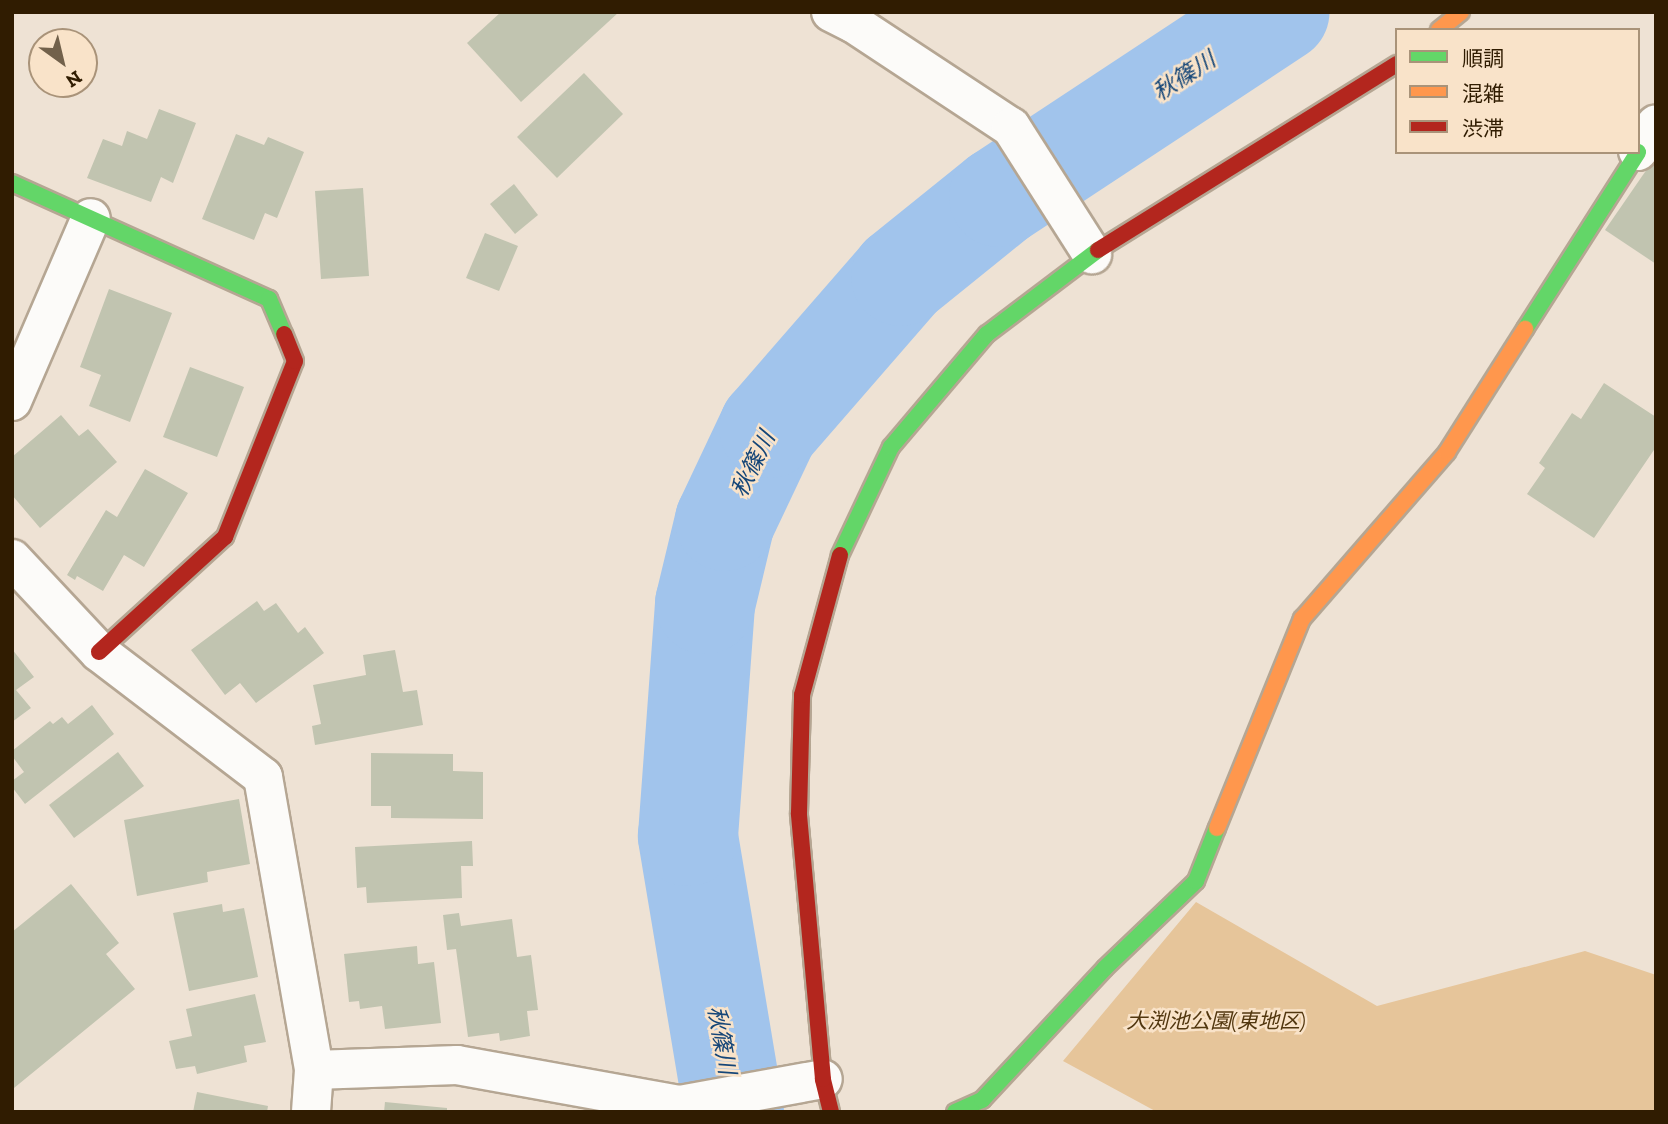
<!DOCTYPE html>
<html>
<head>
<meta charset="utf-8">
<style>
	body { margin:0 }
	#map { position:relative; width:1668px; height:1124px; overflow:hidden; background:#eee2d4; font-family:"Zilla Slab","Noto Sans JP",serif }
	div>[style] { position:absolute }
	[style*='--x'] { left:calc(var(--x)*1px); top:calc(var(--y)*1px); width:calc(var(--w)*1px); rotate:calc(var(--a)*1deg) }
	.green>* { inset:0; background:#e6c59a }
	.river>* { height:100px; margin:-50px; padding:0 50px; transform-origin:50px; border-radius:50px; background:#a1c4ec }
	.building>* { inset:0; background:#c1c4b0 }
	.roads { filter:drop-shadow(2px 0 #b5a693) drop-shadow(-2px 0 #b5a693) drop-shadow(0 2px #b5a693) drop-shadow(0 -2px #b5a693) }
	.street>* { height:38px; margin:-19px; padding:0 19px; transform-origin:19px; border-radius:19px; background:#fcfbf9 }
	.fast>* { height:16px; margin:-8px; padding:0 8px; transform-origin:8px; border-radius:8px; background:#63d668 }
	.slow>* { height:16px; margin:-8px; padding:0 8px; transform-origin:8px; border-radius:8px; background:#ff974d }
	.jam>* { height:16px; margin:-8px; padding:0 8px; transform-origin:8px; border-radius:8px; background:#b3261e }
	span { translate:-50% -50%; white-space:nowrap; text-align:center; line-height:1.15; -webkit-text-stroke:5px #f9e3c9; paint-order:stroke }
	.park-label { font-size:21px; color:#52370f; font-style:italic }
	.water-label { font-size:23px; color:#154678; font-style:italic }
	.frame { position:absolute; inset:0; border:14px solid #301c01; pointer-events:none }
	.legend { position:absolute; left:1395px; top:28px; width:245px; height:126px; box-sizing:border-box; background:#f9e3c9; border:2px solid #a99379; margin:0; padding:9px 12px; list-style:none; font-size:21px; color:#301c01 }
	.legend li { display:flex; align-items:center; gap:14px; height:35px }
	.legend b { width:35px; border:2px solid #a99379 }
	.north { position:absolute; left:28px; top:28px; width:70px; height:70px; box-sizing:border-box; background:#f9e3c9; border:2px solid #a99379; border-radius:50%; rotate:146deg; font-size:19px; font-weight:700; line-height:28px; text-align:center; color:#301c01 }
	.north::after { content:''; display:block; margin:auto; width:24px; height:32px; background:#72614b; clip-path:polygon(50% 0,100% 100%,50% 72%,0 100%) }
</style>
</head>
<body>
<div id="map">
	<div class="green">
		<div style="clip-path:polygon(1196px 902px,1377px 1006px,1585px 951px,1656px 975px,1656px 1112px,1157px 1112px,1063px 1061px)"></div>
	</div>
	<div class="river">
		<div style="--x:734;--y:1112;--w:280;--a:-99.5"></div>
		<div style="--x:688;--y:836;--w:233;--a:-85.8"></div>
		<div style="--x:705;--y:604;--w:85;--a:-76.5"></div>
		<div style="--x:725;--y:521;--w:103;--a:-64.7"></div>
		<div style="--x:769;--y:428;--w:201;--a:-49"></div>
		<div style="--x:901;--y:276;--w:126;--a:-38.9"></div>
		<div style="--x:999;--y:197;--w:336;--a:-33.4"></div>
	</div>
	<div class="building">
		<div style="clip-path:polygon(501px 12px,619px 12px,521px 102px,467px 43px)"></div>
		<div style="clip-path:polygon(584px 73px,623px 114px,557px 178px,517px 137px)"></div>
		<div style="clip-path:polygon(159px 109px,196px 123px,173px 183px,161px 177px,151px 202px,87px 178px,103px 139px,122px 146px,127px 131px,147px 139px)"></div>
		<div style="clip-path:polygon(236px 134px,264px 145px,268px 137px,304px 152px,277px 218px,265px 213px,254px 240px,202px 219px)"></div>
		<div style="clip-path:polygon(1656px 156px,1656px 264px,1605px 230px)"></div>
		<div style="clip-path:polygon(514px 184px,538px 215px,515px 234px,490px 204px)"></div>
		<div style="clip-path:polygon(363px 188px,369px 276px,321px 279px,315px 191px)"></div>
		<div style="clip-path:polygon(485px 233px,518px 246px,499px 291px,466px 278px)"></div>
		<div style="clip-path:polygon(109px 289px,172px 313px,130px 422px,89px 406px,101px 375px,80px 367px)"></div>
		<div style="clip-path:polygon(190px 367px,244px 387px,217px 457px,163px 437px)"></div>
		<div style="clip-path:polygon(1604px 383px,1656px 417px,1656px 447px,1594px 538px,1527px 494px,1545px 468px,1539px 463px,1572px 413px,1581px 419px)"></div>
		<div style="clip-path:polygon(61px 415px,79px 436px,88px 429px,117px 462px,40px 528px,12px 495px,12px 457px)"></div>
		<div style="clip-path:polygon(145px 469px,188px 493px,144px 567px,124px 555px,103px 591px,77px 576px,75px 580px,67px 575px,106px 510px,117px 517px)"></div>
		<div style="clip-path:polygon(257px 601px,264px 611px,276px 603px,298px 633px,305px 627px,324px 653px,256px 703px,240px 683px,225px 695px,191px 650px)"></div>
		<div style="clip-path:polygon(12px 649px,34px 677px,16px 690px,31px 708px,12px 722px)"></div>
		<div style="clip-path:polygon(395px 650px,403px 692px,417px 690px,423px 725px,315px 745px,312px 726px,321px 724px,313px 685px,366px 675px,363px 655px)"></div>
		<div style="clip-path:polygon(92px 705px,114px 734px,25px 804px,12px 787px,12px 781px,24px 772px,12px 756px,12px 751px,50px 721px,53px 724px,62px 717px,68px 724px)"></div>
		<div style="clip-path:polygon(118px 752px,144px 786px,74px 838px,49px 805px)"></div>
		<div style="clip-path:polygon(371px 753px,453px 754px,453px 771px,483px 772px,483px 819px,391px 818px,391px 806px,371px 806px)"></div>
		<div style="clip-path:polygon(239px 799px,250px 864px,207px 872px,208px 882px,137px 896px,124px 820px)"></div>
		<div style="clip-path:polygon(472px 841px,473px 866px,461px 866px,462px 898px,367px 903px,366px 887px,357px 888px,355px 847px)"></div>
		<div style="clip-path:polygon(71px 884px,119px 943px,106px 954px,135px 989px,14px 1088px,12px 932px)"></div>
		<div style="clip-path:polygon(222px 904px,223px 912px,244px 908px,258px 977px,189px 991px,173px 913px)"></div>
		<div style="clip-path:polygon(459px 913px,461px 926px,512px 919px,517px 957px,531px 955px,538px 1010px,527px 1011px,530px 1036px,500px 1041px,499px 1033px,468px 1037px,456px 949px,447px 950px,443px 915px)"></div>
		<div style="clip-path:polygon(417px 946px,418px 964px,434px 962px,441px 1023px,385px 1029px,382px 1006px,360px 1009px,359px 1001px,349px 1002px,344px 954px)"></div>
		<div style="clip-path:polygon(255px 994px,266px 1042px,244px 1046px,247px 1062px,197px 1074px,195px 1066px,176px 1069px,169px 1041px,192px 1036px,186px 1009px)"></div>
		<div style="clip-path:polygon(197px 1092px,268px 1106px,267px 1112px,193px 1112px)"></div>
		<div style="clip-path:polygon(385px 1102px,447px 1108px,447px 1112px,384px 1112px)"></div>
	</div>
	<div class="roads">
		<div class="street">
			<div style="--x:831;--y:12;--w:25;--a:27"></div>
			<div style="--x:853;--y:23;--w:189;--a:33.4"></div>
			<div style="--x:1011;--y:127;--w:151;--a:57.5"></div>
			<div style="--x:1638;--y:151;--w:32;--a:-56"></div>
			<div style="--x:12;--y:401;--w:199;--a:-66.7"></div>
			<div style="--x:12;--y:559;--w:127;--a:46.9"></div>
			<div style="--x:99;--y:652;--w:206;--a:37.3"></div>
			<div style="--x:263;--y:777;--w:297;--a:80.1"></div>
			<div style="--x:314;--y:1070;--w:42;--a:94.1"></div>
			<div style="--x:314;--y:1070;--w:143;--a:-2"></div>
			<div style="--x:457;--y:1065;--w:227;--a:10.2"></div>
			<div style="--x:680;--y:1105;--w:145;--a:-10.3"></div>
		</div>
		<div class="fast">
			<div style="--x:12;--y:183;--w:282;--a:24.3"></div>
			<div style="--x:269;--y:299;--w:38;--a:67"></div>
			<div style="--x:1525;--y:329;--w:210;--a:-57.4"></div>
			<div style="--x:840;--y:555;--w:119;--a:-64.7"></div>
			<div style="--x:891;--y:447;--w:148;--a:-49.7"></div>
			<div style="--x:987;--y:334;--w:139;--a:-37.1"></div>
			<div style="--x:955;--y:1112;--w:30;--a:-24"></div>
			<div style="--x:982;--y:1100;--w:180;--a:-47"></div>
			<div style="--x:1105;--y:968;--w:126;--a:-43.7"></div>
			<div style="--x:1196;--y:881;--w:57;--a:-68.4"></div>
		</div>
		<div class="slow">
			<div style="--x:1439;--y:30;--w:28;--a:-39"></div>
			<div style="--x:1217;--y:828;--w:226;--a:-67.9"></div>
			<div style="--x:1302;--y:619;--w:221;--a:-49"></div>
			<div style="--x:1447;--y:452;--w:146;--a:-57.6"></div>
		</div>
		<div class="jam">
			<div style="--x:1098;--y:250;--w:352;--a:-31.9"></div>
			<div style="--x:99;--y:652;--w:171;--a:-42.4"></div>
			<div style="--x:225;--y:537;--w:189;--a:-68.3"></div>
			<div style="--x:295;--y:361;--w:29;--a:-112"></div>
			<div style="--x:831;--y:1112;--w:34;--a:-104"></div>
			<div style="--x:823;--y:1079;--w:267;--a:-95.2"></div>
			<div style="--x:799;--y:813;--w:118;--a:-88.5"></div>
			<div style="--x:802;--y:695;--w:145;--a:-74.8"></div>
		</div>
	</div>
	<div class="park-label">
		<span style="left:1216px;top:1021px">大渕池公園(東地区)</span>
	</div>
	<div class="water-label">
		<span style="left:1184px;top:76px;rotate:-33deg">秋篠川</span>
		<span style="left:753px;top:464px;rotate:-64deg">秋篠川</span>
		<span style="left:722px;top:1040px;rotate:80deg">秋篠川</span>
	</div>
	<div class="frame"></div>
	<ul class="legend">
	<li><b style="height:9px;background:#63d668"></b>順調</li>
	<li><b style="height:9px;background:#ff974d"></b>混雑</li>
	<li><b style="height:9px;background:#b3261e"></b>渋滞</li>
	</ul>
	<div class="north">N</div>
</div>
</body>
</html>
